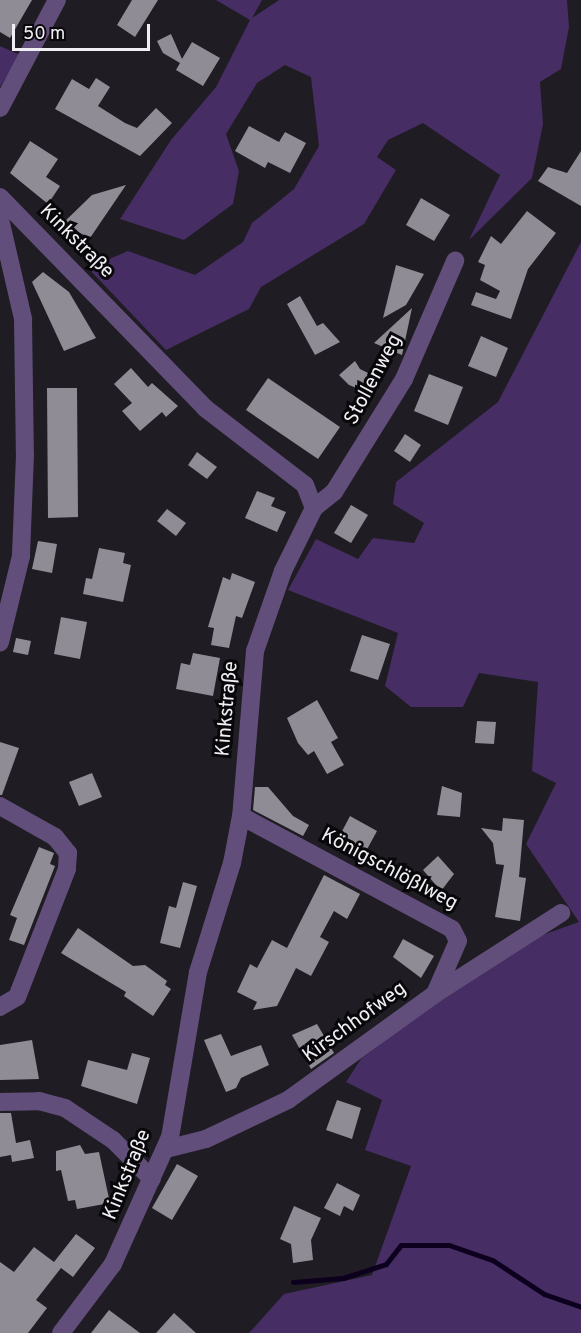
<!DOCTYPE html>
<html>
<head>
<meta charset="utf-8">
<style>
	body { margin:0 }
	#map { position:relative; width:581px; height:1333px; overflow:hidden; background:#1f1c23; font-family:Overpass,sans-serif }
	div>[style] { position:absolute }
	[style*='--x'] { left:calc(var(--x)*1px); top:calc(var(--y)*1px); width:calc(var(--w)*1px); rotate:calc(var(--a)*1deg) }
	.green>* { inset:0; background:#462d63 }
	.stream>* { height:5px; margin:-2.5px; padding:0 2.5px; transform-origin:2.5px; border-radius:2.5px; background:#0d001f }
	.building>* { inset:0; background:#908c96 }
	.street>* { height:18px; margin:-9px; padding:0 9px; transform-origin:9px; border-radius:9px; background:#614e7a }
	span { translate:-50% -50%; white-space:nowrap; text-align:center; line-height:1.15; -webkit-text-stroke:6px #08070a; paint-order:stroke }
	.street-label { font-size:20px; color:#f1eff4 }
	.scale { position:absolute; left:12px; top:24px; width:138px; height:27px; box-sizing:border-box; border:3px solid #f1eff4; border-top:0; padding-left:8px; font-size:18px; line-height:21px; white-space:nowrap; color:#f1eff4; -webkit-text-stroke:4px #08070a; paint-order:stroke }
</style>
</head>
<body>
<div id="map">
	<div class="green">
		<div style="clip-path:polygon(216px 0,262px 0,252px 18px,279px 0,567px 0,569px 27px,561px 69px,540px 82px,543px 124px,532px 178px,469px 240px,500px 175px,423px 123px,388px 140px,377px 157px,396px 170px,364px 224px,261px 287px,249px 309px,166px 350px,88px 268px,128px 251px,195px 275px,243px 242px,252px 223px,294px 189px,319px 146px,311px 77px,285px 65px,257px 83px,226px 134px,239px 171px,233px 204px,184px 240px,120px 219px,171px 140px,216px 87px,250px 20px)"></div>
		<div style="clip-path:polygon(0 46px,20px 55px,0 87px)"></div>
		<div style="clip-path:polygon(581px 242px,581px 1333px,249px 1333px,284px 1294px,372px 1275px,411px 1166px,365px 1150px,382px 1100px,346px 1082px,361px 1059px,439px 999px,537px 937px,579px 922px,526px 844px,556px 783px,532px 771px,538px 682px,479px 673px,463px 707px,411px 707px,385px 686px,398px 633px,288px 590px,316px 539px,358px 559px,373px 538px,414px 543px,424px 523px,393px 504px,396px 482px,498px 402px)"></div>
	</div>
	<div class="stream">
		<div style="--x:494;--y:1261;--w:60;--a:33.4"></div>
		<div style="--x:544;--y:1294;--w:39;--a:19"></div>
		<div style="--x:293;--y:1282;--w:50;--a:-4.6"></div>
		<div style="--x:343;--y:1278;--w:45;--a:-18"></div>
		<div style="--x:386;--y:1264;--w:24;--a:-52"></div>
		<div style="--x:401;--y:1245;--w:48;--a:0"></div>
		<div style="--x:449;--y:1245;--w:46;--a:19.2"></div>
	</div>
	<div class="building">
		<div style="clip-path:polygon(0 0,32px 0,10px 38px,0 32px)"></div>
		<div style="clip-path:polygon(132px 0,158px 0,135px 37px,117px 25px)"></div>
		<div style="clip-path:polygon(171px 34px,182px 59px,192px 42px,220px 58px,203px 86px,176px 70px,180px 63px,163px 53px,157px 41px)"></div>
		<div style="clip-path:polygon(96px 78px,110px 87px,98px 106px,125px 123px,137px 128px,156px 108px,172px 123px,140px 156px,55px 109px,72px 79px,89px 89px)"></div>
		<div style="clip-path:polygon(249px 126px,279px 142px,285px 132px,306px 143px,290px 173px,268px 162px,265px 168px,235px 151px)"></div>
		<div style="clip-path:polygon(30px 141px,58px 159px,46px 177px,60px 186px,48px 204px,10px 173px)"></div>
		<div style="clip-path:polygon(581px 151px,581px 206px,538px 181px,548px 167px,567px 173px)"></div>
		<div style="clip-path:polygon(126px 185px,90px 238px,62px 224px,92px 195px)"></div>
		<div style="clip-path:polygon(421px 198px,450px 215px,434px 241px,406px 225px)"></div>
		<div style="clip-path:polygon(527px 211px,556px 233px,528px 269px,511px 319px,471px 305px,476px 292px,496px 299px,500px 291px,480px 280px,485px 265px,478px 262px,491px 236px,501px 244px)"></div>
		<div style="clip-path:polygon(396px 265px,424px 274px,406px 305px,383px 318px)"></div>
		<div style="clip-path:polygon(43px 272px,69px 292px,96px 338px,64px 351px,32px 282px)"></div>
		<div style="clip-path:polygon(300px 296px,317px 326px,323px 323px,340px 342px,315px 355px,287px 304px)"></div>
		<div style="clip-path:polygon(412px 308px,402px 355px,374px 343px)"></div>
		<div style="clip-path:polygon(481px 336px,508px 348px,496px 377px,468px 366px)"></div>
		<div style="clip-path:polygon(355px 361px,360px 369px,376px 377px,374px 395px,349px 385px,339px 375px)"></div>
		<div style="clip-path:polygon(131px 368px,148px 387px,152px 383px,178px 406px,166px 417px,162px 412px,140px 431px,122px 411px,132px 403px,114px 384px)"></div>
		<div style="clip-path:polygon(429px 374px,463px 387px,448px 425px,414px 411px)"></div>
		<div style="clip-path:polygon(268px 378px,340px 427px,318px 459px,246px 410px)"></div>
		<div style="clip-path:polygon(47px 388px,77px 388px,78px 517px,48px 518px)"></div>
		<div style="clip-path:polygon(405px 434px,421px 445px,410px 462px,394px 451px)"></div>
		<div style="clip-path:polygon(197px 452px,217px 467px,207px 479px,188px 465px)"></div>
		<div style="clip-path:polygon(257px 491px,275px 498px,271px 506px,286px 512px,277px 532px,245px 518px)"></div>
		<div style="clip-path:polygon(351px 505px,368px 515px,351px 543px,334px 533px)"></div>
		<div style="clip-path:polygon(167px 509px,186px 523px,176px 536px,157px 521px)"></div>
		<div style="clip-path:polygon(38px 541px,57px 544px,52px 573px,32px 569px)"></div>
		<div style="clip-path:polygon(99px 548px,125px 553px,123px 563px,131px 565px,123px 602px,83px 594px,86px 578px,92px 579px)"></div>
		<div style="clip-path:polygon(232px 573px,255px 582px,242px 618px,236px 616px,229px 648px,211px 645px,214px 628px,208px 627px,223px 577px,230px 580px)"></div>
		<div style="clip-path:polygon(61px 617px,87px 622px,80px 659px,54px 654px)"></div>
		<div style="clip-path:polygon(362px 635px,390px 644px,378px 680px,350px 671px)"></div>
		<div style="clip-path:polygon(16px 638px,31px 641px,28px 655px,13px 652px)"></div>
		<div style="clip-path:polygon(193px 653px,220px 658px,213px 696px,176px 689px,181px 663px,190px 665px)"></div>
		<div style="clip-path:polygon(317px 700px,338px 738px,331px 742px,344px 765px,327px 774px,314px 751px,308px 755px,298px 743px,287px 718px)"></div>
		<div style="clip-path:polygon(477px 721px,496px 722px,494px 744px,475px 743px)"></div>
		<div style="clip-path:polygon(0 742px,19px 748px,2px 795px,0 795px)"></div>
		<div style="clip-path:polygon(92px 773px,102px 797px,79px 806px,69px 782px)"></div>
		<div style="clip-path:polygon(442px 786px,462px 793px,460px 817px,437px 815px)"></div>
		<div style="clip-path:polygon(255px 787px,268px 787px,293px 816px,309px 825px,303px 836px,253px 810px)"></div>
		<div style="clip-path:polygon(350px 816px,377px 831px,365px 853px,338px 839px)"></div>
		<div style="clip-path:polygon(503px 818px,524px 820px,519px 877px,526px 878px,520px 921px,495px 917px,504px 865px,496px 864px,493px 843px,481px 828px,502px 831px)"></div>
		<div style="clip-path:polygon(39px 847px,54px 853px,50px 864px,55px 866px,24px 945px,9px 940px,17px 918px,10px 915px)"></div>
		<div style="clip-path:polygon(438px 856px,454px 874px,441px 891px,423px 870px)"></div>
		<div style="clip-path:polygon(324px 875px,360px 894px,347px 919px,334px 911px,320px 937px,329px 942px,311px 976px,296px 968px,277px 1006px,253px 1010px,257px 1002px,237px 992px,250px 964px,257px 968px,272px 940px,287px 948px)"></div>
		<div style="clip-path:polygon(183px 882px,197px 886px,180px 948px,160px 943px,169px 906px,176px 908px)"></div>
		<div style="clip-path:polygon(78px 928px,133px 966px,145px 965px,167px 981px,165px 985px,171px 989px,153px 1016px,124px 996px,126px 992px,61px 953px)"></div>
		<div style="clip-path:polygon(403px 939px,434px 956px,421px 978px,393px 957px)"></div>
		<div style="clip-path:polygon(317px 1024px,334px 1053px,311px 1069px,292px 1035px)"></div>
		<div style="clip-path:polygon(221px 1034px,231px 1056px,261px 1045px,269px 1065px,241px 1078px,236px 1088px,226px 1092px,204px 1040px)"></div>
		<div style="clip-path:polygon(32px 1040px,39px 1079px,0 1080px,0 1045px)"></div>
		<div style="clip-path:polygon(132px 1053px,150px 1058px,137px 1104px,81px 1086px,88px 1060px,127px 1070px)"></div>
		<div style="clip-path:polygon(337px 1100px,361px 1108px,352px 1139px,326px 1130px)"></div>
		<div style="clip-path:polygon(0 1113px,11px 1113px,16px 1143px,30px 1140px,34px 1158px,12px 1162px,11px 1155px,0 1157px)"></div>
		<div style="clip-path:polygon(80px 1145px,85px 1154px,99px 1152px,110px 1203px,77px 1209px,75px 1200px,68px 1201px,61px 1170px,56px 1171px,56px 1151px)"></div>
		<div style="clip-path:polygon(177px 1164px,198px 1176px,172px 1220px,152px 1208px)"></div>
		<div style="clip-path:polygon(337px 1183px,360px 1195px,353px 1211px,344px 1206px,340px 1216px,324px 1208px)"></div>
		<div style="clip-path:polygon(294px 1206px,321px 1218px,311px 1240px,313px 1260px,293px 1263px,291px 1244px,280px 1239px)"></div>
		<div style="clip-path:polygon(76px 1234px,95px 1248px,73px 1277px,61px 1268px,36px 1300px,47px 1308px,28px 1333px,0 1333px,0 1262px,14px 1272px,34px 1247px,54px 1262px)"></div>
		<div style="clip-path:polygon(109px 1310px,140px 1333px,91px 1333px)"></div>
		<div style="clip-path:polygon(174px 1313px,196px 1333px,156px 1333px)"></div>
	</div>
	<div class="street">
		<div style="--x:0;--y:108;--w:122;--a:-62.2"></div>
		<div style="--x:0;--y:197;--w:294;--a:45.8"></div>
		<div style="--x:205;--y:408;--w:126;--a:37.6"></div>
		<div style="--x:305;--y:485;--w:25;--a:69"></div>
		<div style="--x:314;--y:508;--w:70;--a:116.2"></div>
		<div style="--x:283;--y:571;--w:85;--a:109.3"></div>
		<div style="--x:255;--y:651;--w:166;--a:94.8"></div>
		<div style="--x:241;--y:816;--w:48;--a:100.8"></div>
		<div style="--x:232;--y:863;--w:114;--a:107.3"></div>
		<div style="--x:198;--y:972;--w:167;--a:99.6"></div>
		<div style="--x:170;--y:1137;--w:139;--a:114.2"></div>
		<div style="--x:113;--y:1264;--w:86;--a:127"></div>
		<div style="--x:0;--y:219;--w:103;--a:77"></div>
		<div style="--x:23;--y:319;--w:136;--a:89.2"></div>
		<div style="--x:25;--y:455;--w:101;--a:92.3"></div>
		<div style="--x:21;--y:556;--w:89;--a:103.7"></div>
		<div style="--x:314;--y:508;--w:26;--a:-39"></div>
		<div style="--x:334;--y:492;--w:133;--a:-58.2"></div>
		<div style="--x:404;--y:379;--w:129;--a:-66.6"></div>
		<div style="--x:0;--y:806;--w:63;--a:29.4"></div>
		<div style="--x:55;--y:837;--w:21;--a:51"></div>
		<div style="--x:68;--y:853;--w:16;--a:94"></div>
		<div style="--x:67;--y:869;--w:137;--a:111.3"></div>
		<div style="--x:17;--y:997;--w:20;--a:150"></div>
		<div style="--x:241;--y:816;--w:239;--a:28.2"></div>
		<div style="--x:452;--y:929;--w:13;--a:63"></div>
		<div style="--x:458;--y:941;--w:58;--a:113.5"></div>
		<div style="--x:0;--y:1102;--w:39;--a:-1"></div>
		<div style="--x:39;--y:1101;--w:27;--a:15"></div>
		<div style="--x:65;--y:1108;--w:58;--a:33.7"></div>
		<div style="--x:113;--y:1140;--w:55;--a:45"></div>
		<div style="--x:166;--y:1149;--w:41;--a:-14"></div>
		<div style="--x:206;--y:1139;--w:91;--a:-25.4"></div>
		<div style="--x:288;--y:1100;--w:181;--a:-35.8"></div>
		<div style="--x:435;--y:994;--w:150;--a:-32.7"></div>
	</div>
	<div class="street-label">
		<span style="left:76px;top:242px;rotate:45deg">Kinkstraße</span>
		<span style="left:374px;top:380px;rotate:-62deg">Stollenweg</span>
		<span style="left:228px;top:709px;rotate:-85deg">Kinkstraße</span>
		<span style="left:389px;top:870px;rotate:28deg">Königschlößlweg</span>
		<span style="left:355px;top:1023px;rotate:-36deg">Kirschhofweg</span>
		<span style="left:128px;top:1175px;rotate:-68deg">Kinkstraße</span>
	</div>
	<div class="scale">50 m</div>
</div>
</body>
</html>
